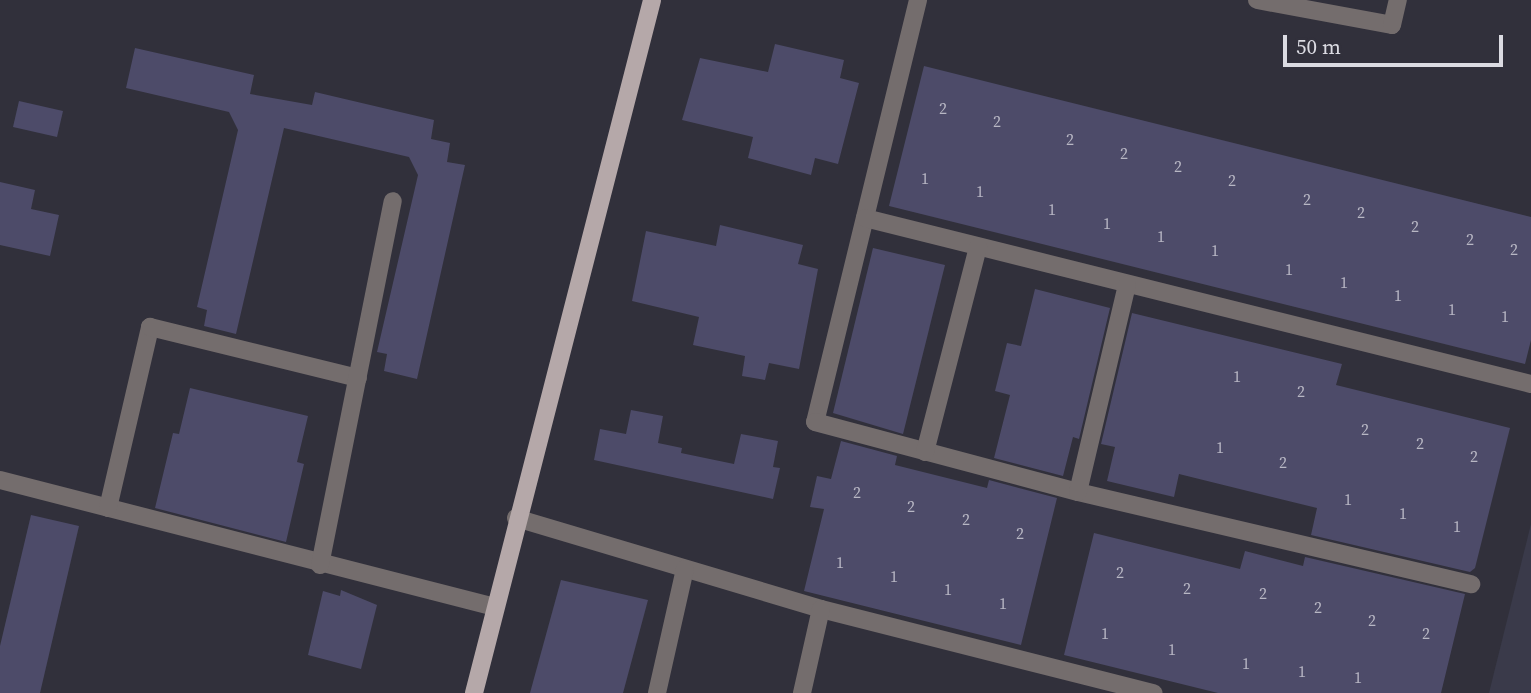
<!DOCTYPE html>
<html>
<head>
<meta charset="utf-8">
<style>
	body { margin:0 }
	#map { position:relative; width:1531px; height:693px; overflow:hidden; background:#31303b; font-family:"Source Serif 4",serif }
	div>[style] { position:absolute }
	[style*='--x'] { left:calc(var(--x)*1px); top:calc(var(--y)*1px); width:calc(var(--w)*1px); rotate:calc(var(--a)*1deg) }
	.built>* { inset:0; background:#3a3a4a }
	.building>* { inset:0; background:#4d4b69 }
	.minor>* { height:18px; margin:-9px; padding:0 9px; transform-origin:9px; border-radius:9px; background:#746d6d }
	.major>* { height:18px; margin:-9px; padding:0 9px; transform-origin:9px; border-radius:9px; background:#b5a8a9 }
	span { translate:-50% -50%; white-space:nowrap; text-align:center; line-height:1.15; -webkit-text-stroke:6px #31303b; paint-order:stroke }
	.number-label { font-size:16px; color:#b8b7c4 }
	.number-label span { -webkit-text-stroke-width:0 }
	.scale { position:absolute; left:1283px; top:35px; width:220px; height:32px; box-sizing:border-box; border:4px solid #dbdbe2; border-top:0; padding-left:9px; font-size:21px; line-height:24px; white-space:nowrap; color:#dbdbe2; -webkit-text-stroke:5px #31303b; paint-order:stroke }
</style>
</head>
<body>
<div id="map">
	<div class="built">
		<div style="clip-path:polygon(1531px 524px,1531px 693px,1489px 693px)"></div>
	</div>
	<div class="building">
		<div style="clip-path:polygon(775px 44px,844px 60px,840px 78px,859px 83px,838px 164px,815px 158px,811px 175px,748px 158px,753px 137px,682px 120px,700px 58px,768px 72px)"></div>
		<div style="clip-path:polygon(135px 48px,254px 75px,250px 94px,312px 105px,315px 92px,434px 120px,431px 139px,450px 143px,447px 162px,465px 165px,417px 379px,384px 371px,387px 354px,377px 352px,418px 175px,409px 157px,284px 128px,236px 334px,204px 326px,207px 310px,197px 307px,238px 130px,229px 112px,126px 88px)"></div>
		<div style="clip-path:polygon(924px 66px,1531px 217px,1531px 340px,1525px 364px,889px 206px)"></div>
		<div style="clip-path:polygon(19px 101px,63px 111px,57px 137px,13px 127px)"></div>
		<div style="clip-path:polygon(0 182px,35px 190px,31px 209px,59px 215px,50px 256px,0 245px)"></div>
		<div style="clip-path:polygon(720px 225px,803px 245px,798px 264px,818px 269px,799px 369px,769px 363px,765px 380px,742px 376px,745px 356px,693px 345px,699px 317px,632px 301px,646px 231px,716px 246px)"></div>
		<div style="clip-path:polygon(873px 248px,945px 265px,903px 434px,833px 413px)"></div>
		<div style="clip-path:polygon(1035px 289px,1110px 308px,1079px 439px,1073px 437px,1063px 476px,994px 458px,1010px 395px,995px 391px,1007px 343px,1021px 346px)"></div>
		<div style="clip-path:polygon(1132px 313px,1342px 364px,1336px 385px,1510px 428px,1475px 568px,1470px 572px,1311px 535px,1317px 508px,1179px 474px,1174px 497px,1107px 481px,1115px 447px,1101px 444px)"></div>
		<div style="clip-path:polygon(190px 388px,308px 416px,297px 462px,304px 464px,286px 542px,155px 508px,173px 433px,179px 434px)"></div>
		<div style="clip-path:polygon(631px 410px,663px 416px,658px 443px,682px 448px,681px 453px,734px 464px,741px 434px,778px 441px,773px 467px,780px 468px,773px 499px,594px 460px,600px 429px,626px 434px)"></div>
		<div style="clip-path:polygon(841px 441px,897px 456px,895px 465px,987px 488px,989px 480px,1057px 498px,1021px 645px,804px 591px,824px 509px,810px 507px,817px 476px,831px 479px)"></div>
		<div style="clip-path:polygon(31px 515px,79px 526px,40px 693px,0 693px,0 646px)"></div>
		<div style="clip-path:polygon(1094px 533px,1240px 569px,1245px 551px,1303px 566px,1305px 557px,1465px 594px,1441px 693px,1218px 693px,1064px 655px)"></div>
		<div style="clip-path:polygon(561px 580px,648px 600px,623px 693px,530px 693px)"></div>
		<div style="clip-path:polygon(341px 590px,377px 605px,361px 669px,308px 655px,323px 591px,340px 596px)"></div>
	</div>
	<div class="minor">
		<div style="--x:918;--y:0;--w:434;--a:103.7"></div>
		<div style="--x:815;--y:422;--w:272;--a:14.9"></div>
		<div style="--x:1078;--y:492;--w:404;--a:13.2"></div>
		<div style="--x:1257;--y:0;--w:137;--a:10.5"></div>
		<div style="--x:1392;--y:25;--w:26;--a:-77"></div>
		<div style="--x:865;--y:218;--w:686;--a:14"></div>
		<div style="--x:925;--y:452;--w:212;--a:-75.5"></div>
		<div style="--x:0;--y:480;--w:511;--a:14.39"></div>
		<div style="--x:1078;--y:492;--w:213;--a:-76.7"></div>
		<div style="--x:108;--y:508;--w:186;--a:-76.9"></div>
		<div style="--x:150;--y:327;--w:214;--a:13.8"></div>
		<div style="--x:516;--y:518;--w:318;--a:16.6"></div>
		<div style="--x:821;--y:609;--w:343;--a:14.2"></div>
		<div style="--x:320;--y:565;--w:371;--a:-78.7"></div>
		<div style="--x:657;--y:693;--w:127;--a:-77.3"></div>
		<div style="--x:802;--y:693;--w:86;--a:-77.3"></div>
	</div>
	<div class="major">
		<div style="--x:474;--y:693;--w:715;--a:-75.59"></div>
	</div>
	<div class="number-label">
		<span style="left:943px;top:108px">2</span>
		<span style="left:997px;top:121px">2</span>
		<span style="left:1070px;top:139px">2</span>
		<span style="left:1124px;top:153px">2</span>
		<span style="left:1178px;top:166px">2</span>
		<span style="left:925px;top:178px">1</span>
		<span style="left:1232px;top:180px">2</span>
		<span style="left:980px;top:191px">1</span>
		<span style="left:1307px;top:199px">2</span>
		<span style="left:1052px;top:209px">1</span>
		<span style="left:1361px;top:212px">2</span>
		<span style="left:1107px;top:223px">1</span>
		<span style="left:1415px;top:226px">2</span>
		<span style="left:1161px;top:236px">1</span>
		<span style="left:1470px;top:239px">2</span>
		<span style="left:1514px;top:249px">2</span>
		<span style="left:1215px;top:250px">1</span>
		<span style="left:1289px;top:269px">1</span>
		<span style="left:1344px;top:282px">1</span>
		<span style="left:1398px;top:295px">1</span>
		<span style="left:1452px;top:309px">1</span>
		<span style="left:1505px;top:316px">1</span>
		<span style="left:1237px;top:376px">1</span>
		<span style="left:1301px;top:391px">2</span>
		<span style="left:1365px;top:429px">2</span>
		<span style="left:1420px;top:443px">2</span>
		<span style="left:1220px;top:447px">1</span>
		<span style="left:1474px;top:456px">2</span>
		<span style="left:1283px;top:462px">2</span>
		<span style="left:857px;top:492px">2</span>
		<span style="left:1348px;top:499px">1</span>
		<span style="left:911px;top:506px">2</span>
		<span style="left:1403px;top:513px">1</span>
		<span style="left:966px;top:519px">2</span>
		<span style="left:1457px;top:526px">1</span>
		<span style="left:1020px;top:533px">2</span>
		<span style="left:840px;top:562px">1</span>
		<span style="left:1120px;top:572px">2</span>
		<span style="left:894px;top:576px">1</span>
		<span style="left:1187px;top:588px">2</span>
		<span style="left:948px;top:589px">1</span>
		<span style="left:1263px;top:593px">2</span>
		<span style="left:1003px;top:603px">1</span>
		<span style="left:1318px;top:607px">2</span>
		<span style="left:1372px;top:620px">2</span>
		<span style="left:1105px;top:633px">1</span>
		<span style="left:1426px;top:633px">2</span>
		<span style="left:1172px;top:649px">1</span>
		<span style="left:1246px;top:663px">1</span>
		<span style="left:1302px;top:671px">1</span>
		<span style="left:1358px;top:677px">1</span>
	</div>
	<div class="scale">50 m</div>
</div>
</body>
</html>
